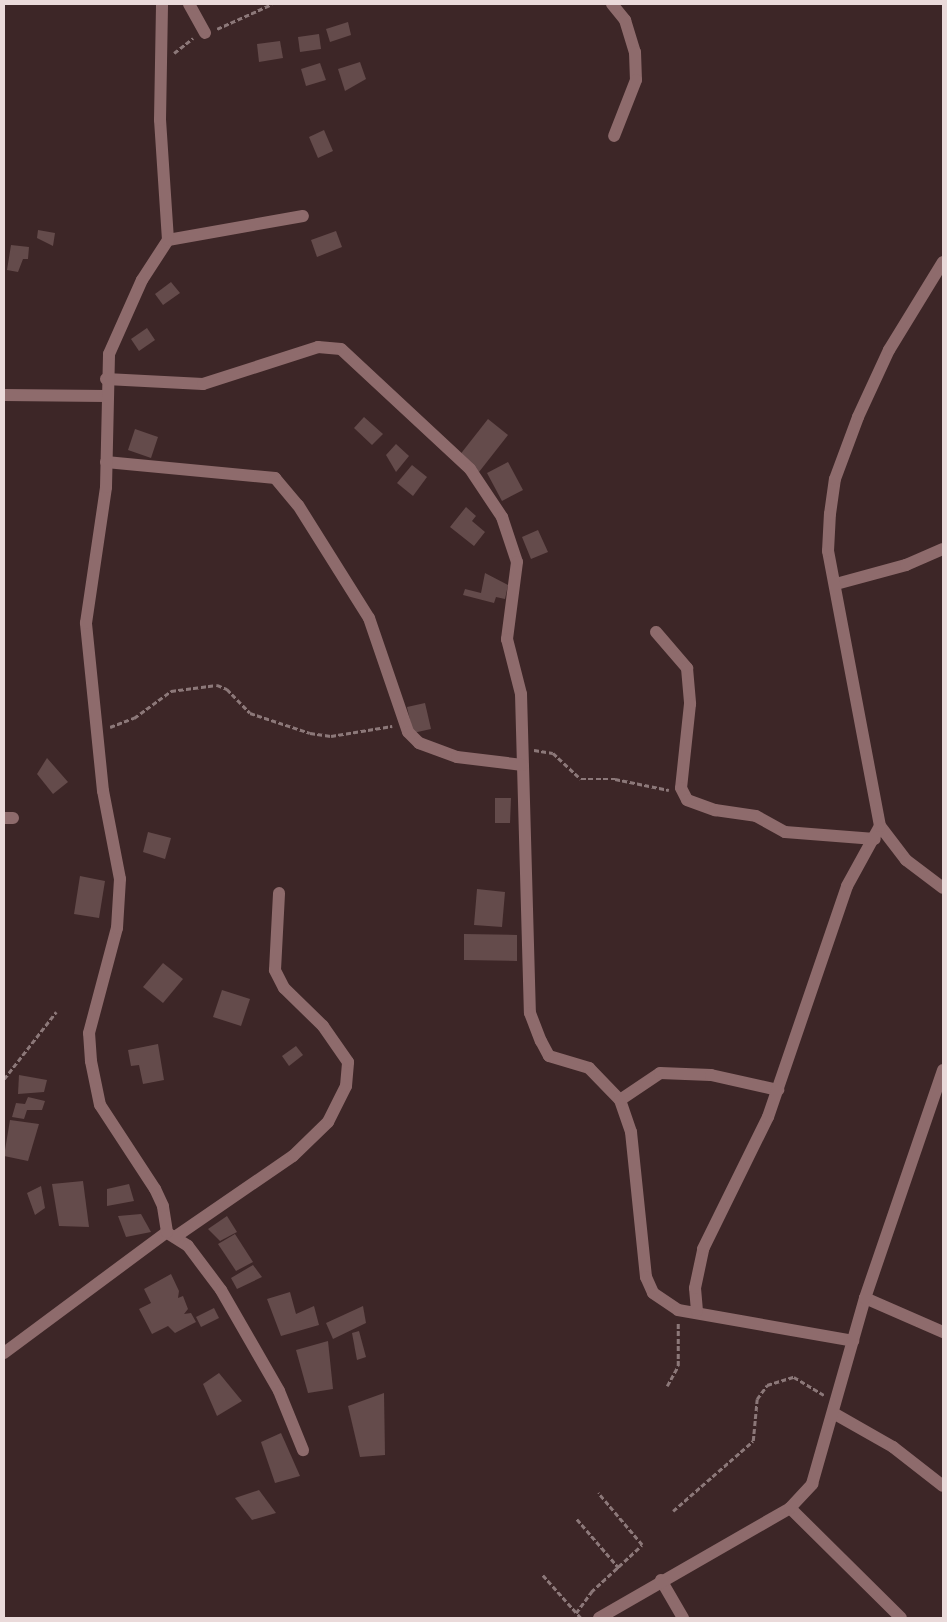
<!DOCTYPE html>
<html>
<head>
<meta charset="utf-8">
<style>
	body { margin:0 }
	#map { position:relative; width:947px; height:1622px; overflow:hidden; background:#3d2627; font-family:"Golos Text",sans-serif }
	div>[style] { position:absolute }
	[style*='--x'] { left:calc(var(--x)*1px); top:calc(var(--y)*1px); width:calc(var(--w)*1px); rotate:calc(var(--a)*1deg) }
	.building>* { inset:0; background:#644b4b }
	.path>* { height:2.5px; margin-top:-1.25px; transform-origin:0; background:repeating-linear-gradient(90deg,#8c7879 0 5px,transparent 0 7.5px) }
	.minor>* { height:12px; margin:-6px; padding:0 6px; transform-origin:6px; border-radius:6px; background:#8e6b6c }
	span { translate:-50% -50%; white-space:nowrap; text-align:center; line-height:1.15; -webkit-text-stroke:4px #321c1d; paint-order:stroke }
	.frame { position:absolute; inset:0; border:5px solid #eadada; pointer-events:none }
</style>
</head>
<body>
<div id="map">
	<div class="building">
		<div style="clip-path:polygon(348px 22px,351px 35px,330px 42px,326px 29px)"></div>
		<div style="clip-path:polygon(319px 34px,321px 49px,300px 52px,298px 37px)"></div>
		<div style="clip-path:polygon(280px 41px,283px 58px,259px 62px,257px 44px)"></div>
		<div style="clip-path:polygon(360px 62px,366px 79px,345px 91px,338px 69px)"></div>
		<div style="clip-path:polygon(320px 63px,326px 80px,306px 86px,301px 69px)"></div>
		<div style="clip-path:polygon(324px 130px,333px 151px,318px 158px,309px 137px)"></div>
		<div style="clip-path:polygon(38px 230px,55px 233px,53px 246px,37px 238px)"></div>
		<div style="clip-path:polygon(336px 231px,342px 247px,317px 257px,311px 240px)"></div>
		<div style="clip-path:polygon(11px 245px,29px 247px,28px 259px,23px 259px,18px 272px,7px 270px)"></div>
		<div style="clip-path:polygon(171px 282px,180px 293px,163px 305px,155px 294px)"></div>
		<div style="clip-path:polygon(147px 328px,155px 340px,139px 351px,131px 339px)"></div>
		<div style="clip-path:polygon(364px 417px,383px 434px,372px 445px,354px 428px)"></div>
		<div style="clip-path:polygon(488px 419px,508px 435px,479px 472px,459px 456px)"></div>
		<div style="clip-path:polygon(135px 429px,158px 437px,151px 458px,128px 450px)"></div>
		<div style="clip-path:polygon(396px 444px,409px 456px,396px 472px,386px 455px)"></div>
		<div style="clip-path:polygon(508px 462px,523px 490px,502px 501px,487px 473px)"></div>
		<div style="clip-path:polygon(412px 465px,427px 477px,413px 496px,397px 483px)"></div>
		<div style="clip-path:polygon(466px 507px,476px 516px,472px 521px,485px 532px,474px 546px,450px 527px)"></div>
		<div style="clip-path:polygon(538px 530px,548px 552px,531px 559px,522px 537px)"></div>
		<div style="clip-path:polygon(485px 573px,508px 585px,505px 599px,496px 597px,494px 603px,463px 595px,465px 589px,481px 593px)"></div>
		<div style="clip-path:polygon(425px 703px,431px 729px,413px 733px,407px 707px)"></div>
		<div style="clip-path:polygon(47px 758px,68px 782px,53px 794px,37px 774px)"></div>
		<div style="clip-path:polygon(495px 798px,511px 798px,510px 823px,495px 823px)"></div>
		<div style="clip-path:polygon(148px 832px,171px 838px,165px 859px,143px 852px)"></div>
		<div style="clip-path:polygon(80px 876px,105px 881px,99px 918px,74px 914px)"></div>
		<div style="clip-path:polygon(477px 889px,505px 892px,502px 927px,474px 925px)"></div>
		<div style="clip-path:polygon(464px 934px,517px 935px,517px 961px,464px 960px)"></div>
		<div style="clip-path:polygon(163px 963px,183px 979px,163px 1003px,143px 987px)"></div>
		<div style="clip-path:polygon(222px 990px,250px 999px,241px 1026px,213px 1017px)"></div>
		<div style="clip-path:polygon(158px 1044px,164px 1080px,143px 1084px,139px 1065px,131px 1066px,128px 1050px)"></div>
		<div style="clip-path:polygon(296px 1046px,303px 1055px,289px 1066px,282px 1056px)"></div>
		<div style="clip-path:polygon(19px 1075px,47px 1080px,44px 1092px,18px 1094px)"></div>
		<div style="clip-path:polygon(28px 1097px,45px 1101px,42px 1110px,27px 1110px,24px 1119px,12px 1117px,16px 1103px,25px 1104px)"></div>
		<div style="clip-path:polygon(10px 1120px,39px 1124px,28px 1161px,4px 1156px)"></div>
		<div style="clip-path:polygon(83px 1181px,89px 1227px,59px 1226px,52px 1184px)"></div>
		<div style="clip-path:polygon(129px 1184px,134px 1201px,107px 1206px,107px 1189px)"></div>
		<div style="clip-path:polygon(41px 1186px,45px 1208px,35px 1215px,27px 1193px)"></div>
		<div style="clip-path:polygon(141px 1214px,151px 1232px,126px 1237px,118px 1216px)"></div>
		<div style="clip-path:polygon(227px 1216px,237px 1232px,220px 1241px,208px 1229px)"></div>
		<div style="clip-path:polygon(235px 1234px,253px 1262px,236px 1271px,218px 1244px)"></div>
		<div style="clip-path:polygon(253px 1265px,262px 1277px,237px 1289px,231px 1278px)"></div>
		<div style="clip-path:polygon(171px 1274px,179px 1291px,178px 1298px,183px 1296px,188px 1309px,184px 1314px,191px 1313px,196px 1322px,175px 1333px,168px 1326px,152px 1334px,139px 1309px,151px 1303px,144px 1289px)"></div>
		<div style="clip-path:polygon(290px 1292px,296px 1314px,314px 1306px,319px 1325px,281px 1336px,267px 1299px)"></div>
		<div style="clip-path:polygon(363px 1306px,366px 1323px,333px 1339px,326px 1323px)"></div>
		<div style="clip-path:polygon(214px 1308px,219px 1318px,201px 1327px,196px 1317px)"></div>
		<div style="clip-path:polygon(359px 1331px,366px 1357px,357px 1360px,352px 1333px)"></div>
		<div style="clip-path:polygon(328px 1341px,333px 1389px,308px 1393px,296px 1350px)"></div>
		<div style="clip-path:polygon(219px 1373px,242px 1401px,217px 1416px,203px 1384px)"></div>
		<div style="clip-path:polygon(384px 1393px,385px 1455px,360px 1457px,348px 1406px)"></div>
		<div style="clip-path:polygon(281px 1433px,300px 1476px,275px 1483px,261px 1442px)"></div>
		<div style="clip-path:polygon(259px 1490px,276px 1513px,252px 1520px,235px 1498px)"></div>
	</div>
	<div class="path">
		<div style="--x:217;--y:29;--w:60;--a:-24.4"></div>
		<div style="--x:174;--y:53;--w:24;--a:-38"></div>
		<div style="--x:110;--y:727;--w:26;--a:-21"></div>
		<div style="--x:134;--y:718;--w:46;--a:-36.1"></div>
		<div style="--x:171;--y:691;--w:46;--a:-7.4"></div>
		<div style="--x:217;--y:685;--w:11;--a:22"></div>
		<div style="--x:227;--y:689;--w:33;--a:46"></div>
		<div style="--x:250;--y:713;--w:63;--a:18.4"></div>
		<div style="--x:310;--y:733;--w:21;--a:8"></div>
		<div style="--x:331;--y:736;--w:62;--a:-9.3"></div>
		<div style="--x:534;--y:750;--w:19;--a:9"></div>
		<div style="--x:553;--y:753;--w:38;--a:43"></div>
		<div style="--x:581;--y:779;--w:34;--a:0"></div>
		<div style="--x:615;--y:779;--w:55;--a:11.5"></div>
		<div style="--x:4;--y:1079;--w:85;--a:-52.2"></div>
		<div style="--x:667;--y:1386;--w:23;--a:-61"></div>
		<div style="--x:678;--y:1366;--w:43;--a:-90"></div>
		<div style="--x:673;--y:1511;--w:106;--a:-41.2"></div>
		<div style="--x:753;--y:1441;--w:42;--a:-84.6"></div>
		<div style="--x:757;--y:1399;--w:17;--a:-54"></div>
		<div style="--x:767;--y:1385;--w:28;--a:-17"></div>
		<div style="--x:794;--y:1377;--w:35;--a:31"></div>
		<div style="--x:577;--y:1519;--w:65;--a:49.4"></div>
		<div style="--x:543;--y:1575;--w:57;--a:48.5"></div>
		<div style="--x:576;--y:1613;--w:26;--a:-54"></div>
		<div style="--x:591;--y:1592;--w:69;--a:-42.7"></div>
		<div style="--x:642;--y:1545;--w:68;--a:-130.2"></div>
	</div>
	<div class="minor">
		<div style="--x:189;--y:4;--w:33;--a:61"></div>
		<div style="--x:612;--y:4;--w:21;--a:51"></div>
		<div style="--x:625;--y:20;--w:34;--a:73"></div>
		<div style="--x:635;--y:52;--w:28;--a:88"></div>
		<div style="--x:636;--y:80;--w:60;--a:111.4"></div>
		<div style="--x:168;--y:240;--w:137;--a:-10.1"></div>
		<div style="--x:106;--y:379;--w:97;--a:3"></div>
		<div style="--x:203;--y:384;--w:121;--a:-17.8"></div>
		<div style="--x:318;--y:347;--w:23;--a:5"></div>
		<div style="--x:341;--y:349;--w:176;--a:42.9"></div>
		<div style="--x:470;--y:469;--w:58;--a:56.3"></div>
		<div style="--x:502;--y:517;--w:47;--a:71.6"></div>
		<div style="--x:517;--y:562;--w:78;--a:97.4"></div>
		<div style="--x:507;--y:639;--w:57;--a:75.7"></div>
		<div style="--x:521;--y:694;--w:319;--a:88.4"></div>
		<div style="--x:530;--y:1013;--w:30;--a:69"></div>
		<div style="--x:541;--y:1041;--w:17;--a:62"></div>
		<div style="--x:549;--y:1056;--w:42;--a:16.7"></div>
		<div style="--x:589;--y:1068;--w:45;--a:45.9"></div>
		<div style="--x:620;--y:1100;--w:34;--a:71"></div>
		<div style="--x:631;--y:1132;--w:146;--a:84.1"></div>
		<div style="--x:646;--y:1277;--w:17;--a:66"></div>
		<div style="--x:653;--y:1293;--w:30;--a:34"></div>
		<div style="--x:678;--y:1310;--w:178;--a:10"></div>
		<div style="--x:4;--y:395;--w:102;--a:0.6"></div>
		<div style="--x:106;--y:462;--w:170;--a:5.4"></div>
		<div style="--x:275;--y:478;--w:35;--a:50"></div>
		<div style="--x:298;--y:505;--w:133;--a:57.9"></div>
		<div style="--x:369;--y:618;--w:120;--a:71.1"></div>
		<div style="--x:408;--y:732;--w:16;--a:45"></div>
		<div style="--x:419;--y:743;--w:40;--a:20.2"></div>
		<div style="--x:457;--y:757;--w:66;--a:6.9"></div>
		<div style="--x:836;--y:584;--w:73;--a:-15.2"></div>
		<div style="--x:906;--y:565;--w:40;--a:-23.4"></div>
		<div style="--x:656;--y:632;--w:48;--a:49.3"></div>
		<div style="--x:687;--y:668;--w:36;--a:85"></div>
		<div style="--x:690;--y:704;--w:84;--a:96.1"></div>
		<div style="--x:681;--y:788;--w:13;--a:63"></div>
		<div style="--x:687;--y:800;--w:30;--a:20"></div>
		<div style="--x:715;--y:810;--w:41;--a:8.3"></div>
		<div style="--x:756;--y:816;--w:33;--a:29"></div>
		<div style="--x:785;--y:832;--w:90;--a:4.4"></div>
		<div style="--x:4;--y:818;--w:9;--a:0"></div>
		<div style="--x:880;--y:826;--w:43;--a:52.6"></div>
		<div style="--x:906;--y:860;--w:46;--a:37.1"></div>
		<div style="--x:620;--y:1100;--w:48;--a:-34"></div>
		<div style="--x:660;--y:1073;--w:51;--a:2.2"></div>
		<div style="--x:711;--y:1075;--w:69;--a:12.6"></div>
		<div style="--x:169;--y:1234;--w:22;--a:32"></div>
		<div style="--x:188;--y:1246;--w:55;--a:53.1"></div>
		<div style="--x:221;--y:1290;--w:116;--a:60.1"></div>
		<div style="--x:279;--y:1391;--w:64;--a:67.9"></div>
		<div style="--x:175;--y:1237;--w:143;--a:-34.5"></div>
		<div style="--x:293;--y:1156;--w:49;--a:-44.2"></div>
		<div style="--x:328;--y:1122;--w:40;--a:-63.4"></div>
		<div style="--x:346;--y:1086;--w:24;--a:-85"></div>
		<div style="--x:348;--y:1062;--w:44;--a:-124.8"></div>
		<div style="--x:323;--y:1026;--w:54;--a:-135.7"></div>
		<div style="--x:284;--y:988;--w:20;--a:-117"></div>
		<div style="--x:275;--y:970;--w:77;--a:-87"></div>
		<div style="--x:865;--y:1298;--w:85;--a:23.6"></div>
		<div style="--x:697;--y:1311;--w:23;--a:-95"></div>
		<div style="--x:695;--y:1288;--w:40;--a:-78"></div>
		<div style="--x:703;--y:1249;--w:147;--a:-63.8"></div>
		<div style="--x:768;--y:1117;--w:244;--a:-71.1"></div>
		<div style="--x:847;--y:886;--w:68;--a:-61.2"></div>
		<div style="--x:880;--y:826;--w:280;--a:-100.7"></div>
		<div style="--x:828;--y:551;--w:37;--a:-87"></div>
		<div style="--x:830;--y:514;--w:35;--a:-82"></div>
		<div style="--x:835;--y:479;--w:66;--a:-69.6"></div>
		<div style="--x:858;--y:417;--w:74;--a:-65.2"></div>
		<div style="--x:889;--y:350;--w:103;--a:-58.5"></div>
		<div style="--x:4;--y:1353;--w:203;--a:-36.6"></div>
		<div style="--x:167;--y:1232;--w:26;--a:-99"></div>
		<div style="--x:163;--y:1206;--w:19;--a:-115"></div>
		<div style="--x:155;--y:1189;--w:100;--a:-123.2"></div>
		<div style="--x:100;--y:1105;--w:45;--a:-101.6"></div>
		<div style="--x:91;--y:1061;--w:28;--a:-94"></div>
		<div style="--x:89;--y:1033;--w:109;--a:-75.1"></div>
		<div style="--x:117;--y:928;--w:49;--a:-86.5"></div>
		<div style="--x:120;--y:879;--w:90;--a:-100.9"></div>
		<div style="--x:103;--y:791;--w:169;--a:-95.8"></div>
		<div style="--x:86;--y:623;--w:137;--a:-81.6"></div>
		<div style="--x:106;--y:487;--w:133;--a:-88.7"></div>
		<div style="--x:109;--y:354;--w:81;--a:-66"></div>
		<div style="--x:142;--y:280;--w:48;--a:-57"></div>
		<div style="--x:168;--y:240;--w:120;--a:-93.8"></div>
		<div style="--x:160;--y:120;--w:116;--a:-89"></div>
		<div style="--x:835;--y:1414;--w:67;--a:29.6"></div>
		<div style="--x:893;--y:1447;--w:63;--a:38"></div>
		<div style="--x:790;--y:1508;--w:156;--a:44.7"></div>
		<div style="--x:661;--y:1580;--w:44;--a:59.9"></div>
		<div style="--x:599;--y:1618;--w:220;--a:-29.9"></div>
		<div style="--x:790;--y:1508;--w:33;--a:-47"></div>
		<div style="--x:812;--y:1484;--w:193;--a:-74.1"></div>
		<div style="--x:865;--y:1298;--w:241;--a:-71.1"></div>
	</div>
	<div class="frame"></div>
</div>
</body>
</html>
